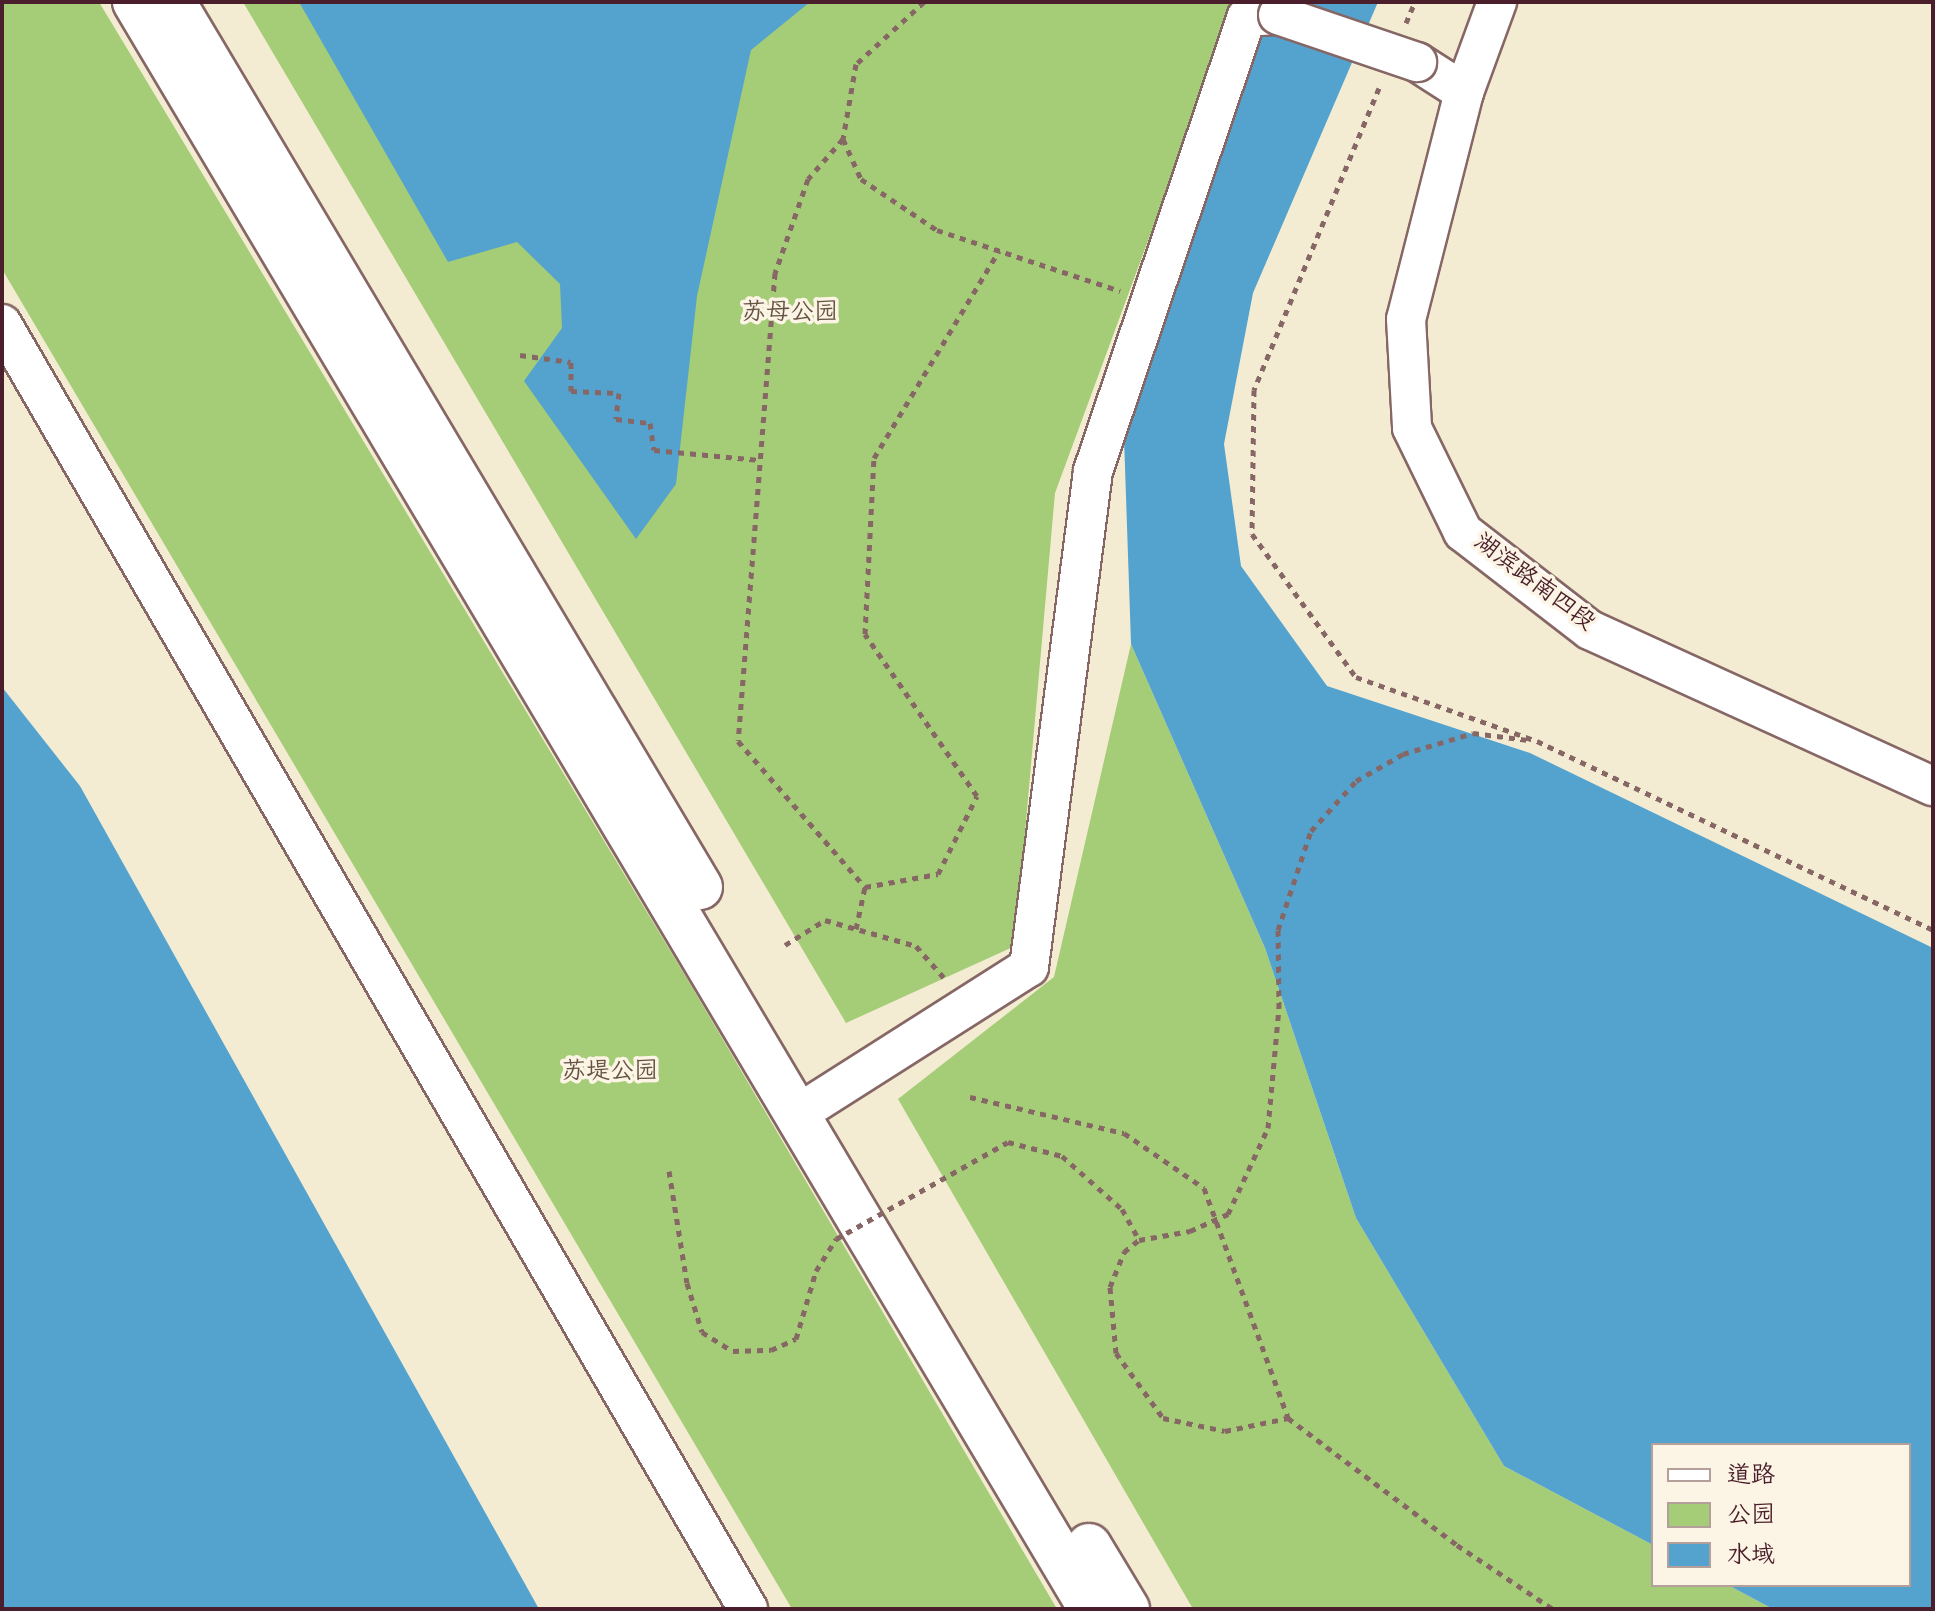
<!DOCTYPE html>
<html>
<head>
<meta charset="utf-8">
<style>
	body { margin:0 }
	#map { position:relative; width:1935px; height:1611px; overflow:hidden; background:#f4ecd2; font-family:Dekko,"LXGW WenKai TC",sans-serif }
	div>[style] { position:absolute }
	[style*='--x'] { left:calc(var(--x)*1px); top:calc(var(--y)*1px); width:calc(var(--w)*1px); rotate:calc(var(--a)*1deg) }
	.green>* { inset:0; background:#a5cc76 }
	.water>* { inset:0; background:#54a3ce }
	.path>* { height:5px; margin-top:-2.5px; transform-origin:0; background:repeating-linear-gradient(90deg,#866765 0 6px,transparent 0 12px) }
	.roads { filter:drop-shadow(2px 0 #866765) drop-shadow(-2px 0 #866765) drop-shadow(0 2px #866765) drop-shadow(0 -2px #866765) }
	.minor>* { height:38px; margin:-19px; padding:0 19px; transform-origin:19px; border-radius:19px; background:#fff }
	.major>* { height:44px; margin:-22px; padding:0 22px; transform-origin:22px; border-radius:22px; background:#fff }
	.path-bridge>* { height:5px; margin-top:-2.5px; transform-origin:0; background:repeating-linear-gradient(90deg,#866765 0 6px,transparent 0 12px) }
	.bridges { filter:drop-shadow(2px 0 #866765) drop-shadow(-2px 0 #866765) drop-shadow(0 2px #866765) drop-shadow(0 -2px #866765) }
	.minor-bridge>* { height:38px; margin:-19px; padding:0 19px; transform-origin:19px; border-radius:19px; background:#fff }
	span { translate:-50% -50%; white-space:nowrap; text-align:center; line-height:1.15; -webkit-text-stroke:7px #fcf5e5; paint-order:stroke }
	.park-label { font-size:24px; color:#655342 }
	.street-label { font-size:24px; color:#4a1f2b }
	.frame { position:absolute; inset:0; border:4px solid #4a1f2b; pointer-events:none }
	.legend { position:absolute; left:1651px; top:1443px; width:260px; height:144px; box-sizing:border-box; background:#fcf5e5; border:2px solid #b59f9b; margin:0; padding:10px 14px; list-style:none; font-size:24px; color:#4a1f2b }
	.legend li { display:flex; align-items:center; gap:16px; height:40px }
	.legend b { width:40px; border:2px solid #b59f9b }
</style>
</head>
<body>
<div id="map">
	<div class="green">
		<div style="clip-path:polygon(2px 2px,99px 2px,692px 987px,1057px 1609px,792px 1609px,2px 269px)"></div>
		<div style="clip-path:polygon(243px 2px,1236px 2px,1055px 493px,1015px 946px,846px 1023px)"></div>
		<div style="clip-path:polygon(1131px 644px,1265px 948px,1356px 1218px,1504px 1466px,1653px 1545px,1653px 1585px,1728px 1585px,1773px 1609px,1193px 1609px,898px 1099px,1054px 977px)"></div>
	</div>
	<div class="water">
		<div style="clip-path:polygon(299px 2px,810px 2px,751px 50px,697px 296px,676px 484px,636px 539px,524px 381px,562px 328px,560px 284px,517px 242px,448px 262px)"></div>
		<div style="clip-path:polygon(1272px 2px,1378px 2px,1253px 293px,1224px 444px,1241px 566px,1327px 686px,1530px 753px,1933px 948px,1933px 1609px,1773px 1609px,1728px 1585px,1909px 1585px,1909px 1445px,1653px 1445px,1653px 1545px,1504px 1466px,1356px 1218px,1265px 948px,1131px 644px,1124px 438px)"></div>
		<div style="clip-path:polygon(2px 687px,80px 786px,539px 1609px,2px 1609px)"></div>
	</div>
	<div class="path">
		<div style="--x:924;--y:2;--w:92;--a:137.6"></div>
		<div style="--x:856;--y:64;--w:76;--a:99.8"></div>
		<div style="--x:843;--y:139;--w:44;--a:65.8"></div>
		<div style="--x:861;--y:179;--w:92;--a:33.9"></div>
		<div style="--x:937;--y:230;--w:193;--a:18.4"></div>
		<div style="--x:1406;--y:23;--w:23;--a:-67"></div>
		<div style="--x:1379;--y:88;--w:327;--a:112.5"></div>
		<div style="--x:1254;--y:390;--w:144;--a:90.8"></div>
		<div style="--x:1252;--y:534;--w:177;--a:54"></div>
		<div style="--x:1356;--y:677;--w:192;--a:19.5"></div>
		<div style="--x:1537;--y:741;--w:439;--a:25.5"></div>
		<div style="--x:843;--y:139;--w:53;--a:131.2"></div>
		<div style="--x:808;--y:179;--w:100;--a:109.3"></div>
		<div style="--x:775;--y:273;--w:469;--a:94.5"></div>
		<div style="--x:738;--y:741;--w:194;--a:49"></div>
		<div style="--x:865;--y:887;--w:74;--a:-10.1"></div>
		<div style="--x:938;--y:874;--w:87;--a:-63.4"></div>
		<div style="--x:977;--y:796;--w:197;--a:-124.7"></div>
		<div style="--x:865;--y:634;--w:176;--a:-87.1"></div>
		<div style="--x:874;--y:458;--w:242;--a:-58.9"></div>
		<div style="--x:520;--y:355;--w:51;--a:7.8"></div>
		<div style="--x:571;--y:362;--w:29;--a:90"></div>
		<div style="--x:571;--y:391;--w:48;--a:2.4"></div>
		<div style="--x:619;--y:393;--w:26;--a:97"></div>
		<div style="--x:616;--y:419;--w:34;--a:7"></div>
		<div style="--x:650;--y:423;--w:27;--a:82"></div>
		<div style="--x:654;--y:450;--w:106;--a:5.4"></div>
		<div style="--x:1473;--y:733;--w:55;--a:7.3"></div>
		<div style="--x:856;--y:929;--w:43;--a:-77.9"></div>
		<div style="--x:785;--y:945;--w:47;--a:-32"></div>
		<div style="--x:825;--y:920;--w:95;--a:15.9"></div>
		<div style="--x:916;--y:946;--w:45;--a:48.6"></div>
		<div style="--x:970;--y:1097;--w:158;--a:13.2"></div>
		<div style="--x:1124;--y:1133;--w:97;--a:34.5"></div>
		<div style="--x:1204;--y:1188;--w:245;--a:69.9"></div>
		<div style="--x:1288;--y:1418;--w:211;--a:36.9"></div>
		<div style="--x:1457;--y:1545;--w:115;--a:33.7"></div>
		<div style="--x:1116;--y:1353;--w:80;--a:54.1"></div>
		<div style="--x:1163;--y:1418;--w:63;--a:11.8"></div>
		<div style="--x:1225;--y:1431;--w:64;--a:-11.7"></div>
	</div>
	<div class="roads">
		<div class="minor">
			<div style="--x:1497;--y:2;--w:96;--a:110.1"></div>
			<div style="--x:1464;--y:92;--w:234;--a:104.3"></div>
			<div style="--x:1406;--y:319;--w:109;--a:86.8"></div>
			<div style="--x:1412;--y:428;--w:116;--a:63.9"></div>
			<div style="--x:1463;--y:532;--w:160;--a:37.7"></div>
			<div style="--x:1590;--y:630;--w:377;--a:24.5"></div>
			<div style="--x:1417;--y:62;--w:56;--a:32.6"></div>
			<div style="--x:2;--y:324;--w:1486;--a:59.86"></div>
			<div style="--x:799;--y:1113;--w:272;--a:-32.4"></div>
			<div style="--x:1029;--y:967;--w:500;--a:-82.65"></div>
			<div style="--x:1093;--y:471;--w:479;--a:-71.3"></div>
			<div style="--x:1247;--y:17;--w:31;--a:-4"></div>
		</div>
		<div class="major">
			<div style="--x:135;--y:2;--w:1870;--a:59.25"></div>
			<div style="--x:173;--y:2;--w:1030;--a:59.23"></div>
			<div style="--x:1089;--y:1546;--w:74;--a:58.9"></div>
		</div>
	</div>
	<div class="path-bridge">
		<div style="--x:669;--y:1171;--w:113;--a:80.9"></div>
		<div style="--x:687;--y:1283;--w:51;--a:73"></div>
		<div style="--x:702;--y:1332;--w:36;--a:32"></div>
		<div style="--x:733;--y:1351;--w:38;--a:-2"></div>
		<div style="--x:771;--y:1350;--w:27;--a:-24"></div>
		<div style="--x:796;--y:1339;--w:71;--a:-73.6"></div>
		<div style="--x:816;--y:1271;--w:38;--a:-58"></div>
		<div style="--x:836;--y:1239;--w:197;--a:-29.4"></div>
		<div style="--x:1008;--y:1142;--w:56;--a:14.5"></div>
		<div style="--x:1062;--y:1156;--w:80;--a:41.5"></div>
		<div style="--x:1122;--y:1209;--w:35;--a:61"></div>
		<div style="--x:1116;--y:1353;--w:66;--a:-95.2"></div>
		<div style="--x:1110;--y:1287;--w:38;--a:-68"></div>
		<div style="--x:1124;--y:1252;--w:19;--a:-39"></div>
		<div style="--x:1139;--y:1240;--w:52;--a:-10"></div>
		<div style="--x:1190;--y:1231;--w:42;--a:-24.1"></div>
		<div style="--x:1228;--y:1214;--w:95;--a:-65.1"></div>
		<div style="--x:1268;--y:1128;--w:121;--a:-84.8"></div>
		<div style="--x:1279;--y:1008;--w:78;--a:-90.7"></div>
		<div style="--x:1278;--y:930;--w:104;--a:-71.6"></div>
		<div style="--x:1311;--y:831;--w:67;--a:-48"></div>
		<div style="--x:1356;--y:781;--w:54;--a:-29.9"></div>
		<div style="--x:1403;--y:754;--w:73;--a:-16.7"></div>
	</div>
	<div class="bridges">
		<div class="minor-bridge">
			<div style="--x:1278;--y:15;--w:147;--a:18.7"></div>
		</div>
	</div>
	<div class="park-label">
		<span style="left:790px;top:315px">苏母公园</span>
		<span style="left:610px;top:1074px">苏堤公园</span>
	</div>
	<div class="street-label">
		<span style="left:1533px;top:584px;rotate:37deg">湖滨路南四段</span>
	</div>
	<div class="frame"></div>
	<ul class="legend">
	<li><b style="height:10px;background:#fff"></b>道路</li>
	<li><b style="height:22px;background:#a5cc76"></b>公园</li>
	<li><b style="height:22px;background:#54a3ce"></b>水域</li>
	</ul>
</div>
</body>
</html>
